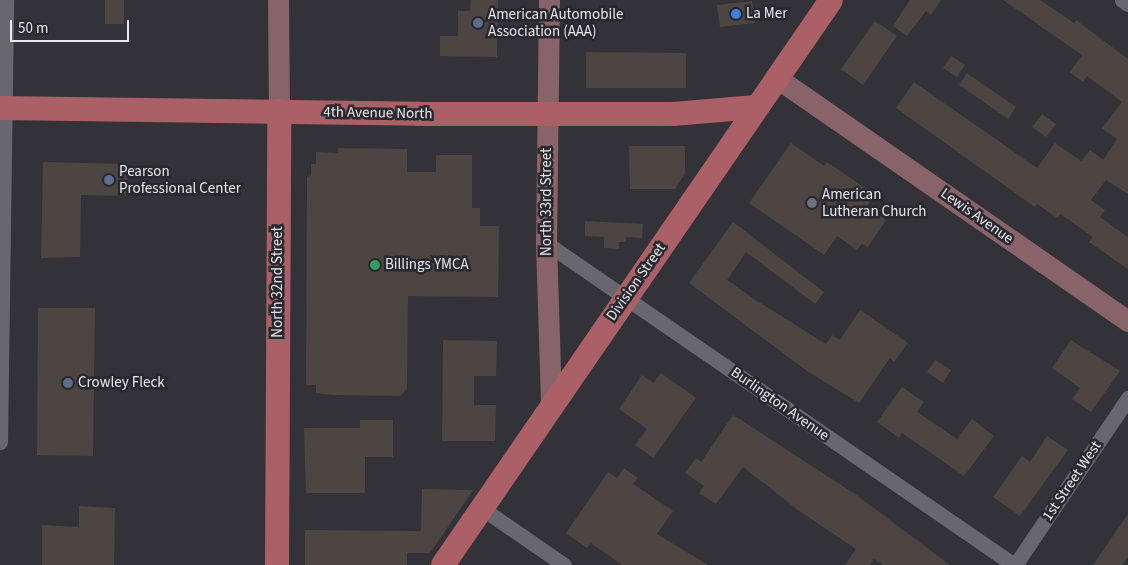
<!DOCTYPE html>
<html>
<head>
<meta charset="utf-8">
<style>
	body { margin:0 }
	#map { position:relative; width:1128px; height:565px; overflow:hidden; background:#333239; font-family:"Source Sans 3",sans-serif }
	div>[style] { position:absolute }
	[style*='--x'] { left:calc(var(--x)*1px); top:calc(var(--y)*1px); width:calc(var(--w)*1px); rotate:calc(var(--a)*1deg) }
	.building>* { inset:0; background:#4d4542 }
	.street>* { height:15px; margin:-7.5px; padding:0 7.5px; transform-origin:7.5px; border-radius:7.5px; background:#68676f }
	.secondary>* { height:21px; margin:-10.5px; padding:0 10.5px; transform-origin:10.5px; border-radius:10.5px; background:#89636a }
	.primary>* { height:24px; margin:-12px; padding:0 12px; transform-origin:12px; border-radius:12px; background:#aa6066 }
	.dots>* { width:14px; height:14px; translate:-50% -50%; box-sizing:border-box; border:2px solid #29282f; border-radius:50% }
	span { translate:-50% -50%; white-space:nowrap; text-align:center; line-height:1.15; -webkit-text-stroke:5px #29282f; paint-order:stroke }
	.poi-label { font-size:15px; color:#e9e9ed }
	.left { translate:0 -50%; text-align:left }
	.street-label { font-size:15px; color:#e9e9ed }
	.scale { position:absolute; left:10px; top:20px; width:119px; height:22px; box-sizing:border-box; border:2px solid #e9e9ed; border-top:0; padding-left:6px; font-size:15px; line-height:18px; white-space:nowrap; color:#e9e9ed; -webkit-text-stroke:4px #29282f; paint-order:stroke }
</style>
</head>
<body>
<div id="map">
	<div class="building">
		<div style="clip-path:polygon(105px 0,124px 0,124px 24px,105px 24px)"></div>
		<div style="clip-path:polygon(471px 0,498px 0,497px 57px,440px 56px,440px 36px,458px 36px,458px 11px,470px 11px)"></div>
		<div style="clip-path:polygon(910px 0,941px 0,931px 15px,926px 11px,907px 36px,893px 26px)"></div>
		<div style="clip-path:polygon(1003px 0,1040px 0,1074px 23px,1076px 20px,1128px 59px,1128px 194px,1106px 180px,1091px 200px,1105px 210px,1100px 217px,1128px 237px,1128px 269px,1089px 242px,1093px 237px,1060px 214px,1057px 218px,1037px 204px,1035px 207px,896px 108px,914px 82px,1037px 168px,1055px 143px,1081px 161px,1090px 150px,1103px 160px,1117px 139px,1102px 128px,1122px 102px,1087px 76px,1083px 82px,1070px 72px,1082px 55px)"></div>
		<div style="clip-path:polygon(752px 1px,755px 23px,720px 27px,717px 5px)"></div>
		<div style="clip-path:polygon(875px 21px,897px 36px,863px 85px,841px 69px)"></div>
		<div style="clip-path:polygon(586px 52px,686px 53px,686px 88px,586px 88px)"></div>
		<div style="clip-path:polygon(951px 56px,965px 65px,957px 77px,943px 68px)"></div>
		<div style="clip-path:polygon(967px 73px,1016px 107px,1008px 119px,959px 85px)"></div>
		<div style="clip-path:polygon(1042px 114px,1056px 124px,1046px 137px,1032px 127px)"></div>
		<div style="clip-path:polygon(791px 143px,824px 166px,827px 162px,875px 195px,867px 206px,886px 220px,868px 247px,862px 244px,857px 250px,837px 236px,824px 255px,749px 203px)"></div>
		<div style="clip-path:polygon(629px 146px,685px 146px,685px 174px,675px 189px,630px 189px)"></div>
		<div style="clip-path:polygon(338px 148px,407px 149px,407px 172px,436px 172px,436px 155px,472px 155px,472px 208px,480px 208px,480px 226px,499px 226px,498px 297px,408px 296px,407px 389px,400px 396px,332px 395px,316px 393px,316px 385px,306px 385px,307px 177px,311px 175px,311px 164px,316px 164px,316px 152px,338px 153px)"></div>
		<div style="clip-path:polygon(43px 162px,126px 164px,128px 196px,81px 195px,80px 257px,41px 258px)"></div>
		<div style="clip-path:polygon(585px 221px,643px 224px,642px 238px,626px 237px,626px 242px,619px 242px,619px 249px,604px 248px,604px 237px,585px 236px)"></div>
		<div style="clip-path:polygon(733px 222px,824px 292px,815px 304px,746px 252px,727px 280px,757px 301px,826px 344px,832px 335px,840px 340px,860px 310px,908px 343px,894px 362px,890px 358px,859px 403px,807px 371px,689px 283px)"></div>
		<div style="clip-path:polygon(38px 308px,95px 308px,93px 456px,37px 455px)"></div>
		<div style="clip-path:polygon(443px 340px,497px 341px,496px 376px,474px 376px,474px 405px,496px 405px,495px 441px,442px 441px)"></div>
		<div style="clip-path:polygon(1071px 340px,1120px 371px,1091px 412px,1072px 399px,1080px 388px,1052px 368px)"></div>
		<div style="clip-path:polygon(935px 360px,951px 370px,943px 383px,927px 372px)"></div>
		<div style="clip-path:polygon(661px 373px,696px 398px,653px 458px,635px 445px,647px 429px,619px 409px,642px 375px,653px 383px)"></div>
		<div style="clip-path:polygon(902px 387px,924px 402px,917px 412px,957px 439px,972px 419px,994px 436px,964px 476px,902px 433px,899px 438px,877px 422px)"></div>
		<div style="clip-path:polygon(733px 415px,855px 494px,950px 565px,883px 565px,874px 559px,870px 565px,845px 565px,856px 549px,798px 510px,743px 467px,716px 504px,699px 493px,704px 486px,685px 473px,696px 458px,701px 462px)"></div>
		<div style="clip-path:polygon(360px 420px,393px 420px,393px 457px,365px 457px,365px 493px,306px 493px,304px 428px,360px 428px)"></div>
		<div style="clip-path:polygon(1047px 436px,1068px 450px,1020px 516px,993px 497px,1022px 456px,1030px 462px)"></div>
		<div style="clip-path:polygon(624px 468px,638px 478px,633px 484px,673px 511px,657px 534px,708px 565px,622px 565px,591px 543px,587px 548px,566px 533px,608px 472px,617px 478px)"></div>
		<div style="clip-path:polygon(422px 489px,473px 490px,430px 553px,407px 553px,407px 565px,305px 565px,305px 530px,421px 531px)"></div>
		<div style="clip-path:polygon(79px 506px,115px 508px,114px 565px,42px 565px,42px 525px,79px 527px)"></div>
		<div style="clip-path:polygon(1128px 514px,1128px 557px,1122px 565px,1093px 565px)"></div>
	</div>
	<div class="street">
		<div style="--x:1122;--y:0;--w:7;--a:34"></div>
		<div style="--x:546;--y:243;--w:568;--a:34.53"></div>
		<div style="--x:0;--y:442;--w:442;--a:-89.2"></div>
		<div style="--x:480;--y:507;--w:102;--a:34.6"></div>
		<div style="--x:1015;--y:565;--w:202;--a:-55.9"></div>
	</div>
	<div class="secondary">
		<div style="--x:278;--y:0;--w:111;--a:89.5"></div>
		<div style="--x:549;--y:0;--w:243;--a:90.7"></div>
		<div style="--x:546;--y:243;--w:161;--a:88.2"></div>
		<div style="--x:777;--y:78;--w:427;--a:34.7"></div>
	</div>
	<div class="primary">
		<div style="--x:0;--y:108;--w:419;--a:0.8"></div>
		<div style="--x:419;--y:114;--w:254;--a:0"></div>
		<div style="--x:673;--y:114;--w:83;--a:-4.8"></div>
		<div style="--x:277;--y:565;--w:454;--a:-89.7"></div>
		<div style="--x:443;--y:565;--w:685;--a:-55.52"></div>
	</div>
	<div class="dots">
		<div style="left:736px;top:14px;background:#3f7fe0"></div>
		<div style="left:478px;top:23px;background:#5c6f8a"></div>
		<div style="left:109px;top:180px;background:#5c6f8a"></div>
		<div style="left:812px;top:203px;background:#6b7280"></div>
		<div style="left:375px;top:265px;background:#2e9e5b"></div>
		<div style="left:68px;top:383px;background:#5c6f8a"></div>
	</div>
	<div class="poi-label">
		<span class="left" style="left:488px;top:23px">American Automobile<br>Association (AAA)</span>
		<span class="left" style="left:746px;top:14px">La Mer</span>
		<span class="left" style="left:119px;top:180px">Pearson<br>Professional Center</span>
		<span class="left" style="left:822px;top:203px">American<br>Lutheran Church</span>
		<span class="left" style="left:385px;top:265px">Billings YMCA</span>
		<span class="left" style="left:78px;top:383px">Crowley Fleck</span>
	</div>
	<div class="street-label">
		<span style="left:378px;top:113px;rotate:1deg">4th Avenue North</span>
		<span style="left:547px;top:202px;rotate:-90deg">North 33rd Street</span>
		<span style="left:977px;top:216px;rotate:35deg">Lewis Avenue</span>
		<span style="left:278px;top:282px;rotate:-90deg">North 32nd Street</span>
		<span style="left:636px;top:282px;rotate:-55deg">Division Street</span>
		<span style="left:780px;top:404px;rotate:35deg">Burlington Avenue</span>
		<span style="left:1072px;top:481px;rotate:-56deg">1st Street West</span>
	</div>
	<div class="scale">50 m</div>
</div>
</body>
</html>
